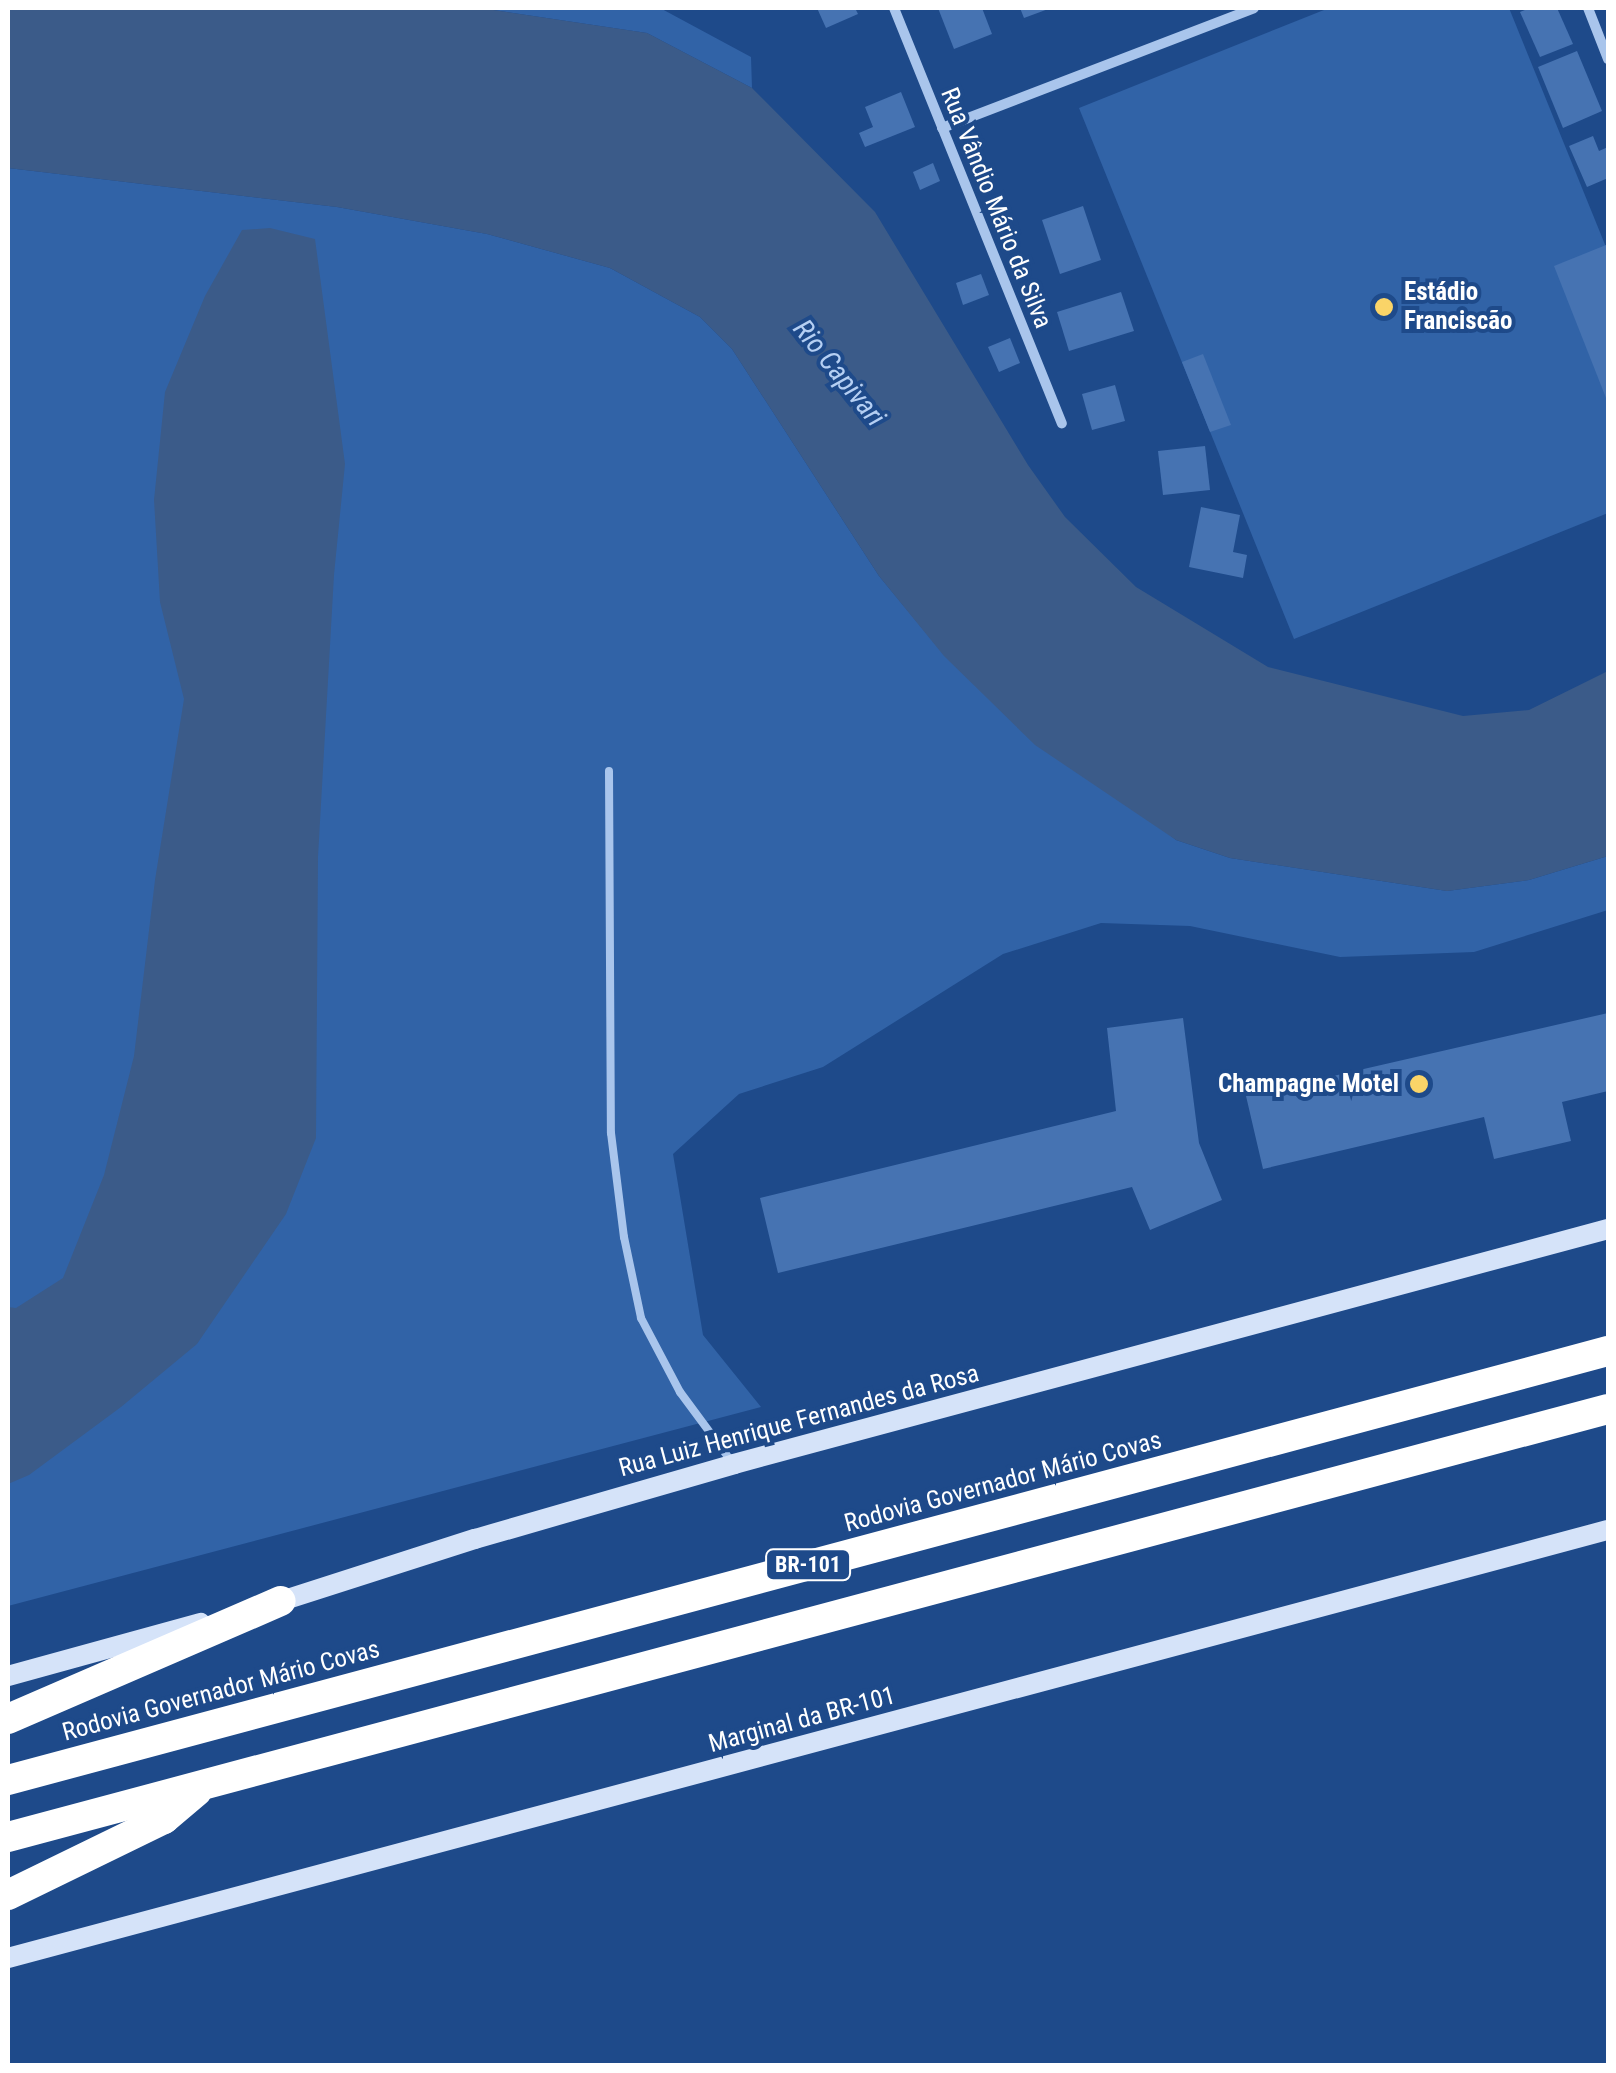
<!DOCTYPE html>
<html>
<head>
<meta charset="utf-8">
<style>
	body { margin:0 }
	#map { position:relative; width:1616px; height:2073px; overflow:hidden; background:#1e4a8a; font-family:"Roboto Condensed",sans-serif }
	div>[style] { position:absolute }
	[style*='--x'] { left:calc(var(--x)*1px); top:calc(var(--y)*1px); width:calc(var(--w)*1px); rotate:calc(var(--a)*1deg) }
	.green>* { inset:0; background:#3163a7 }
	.water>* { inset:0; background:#3b5b89 }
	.building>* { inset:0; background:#4673b2 }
	.lane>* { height:8px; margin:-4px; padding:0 4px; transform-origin:4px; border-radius:4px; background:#a9c5ec }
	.street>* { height:10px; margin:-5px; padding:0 5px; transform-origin:5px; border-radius:5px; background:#a9c5ec }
	.secondary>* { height:20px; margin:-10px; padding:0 10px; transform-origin:10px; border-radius:10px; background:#d5e3f9 }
	.highway>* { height:30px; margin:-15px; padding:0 15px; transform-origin:15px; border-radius:15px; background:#fff }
	.dots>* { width:28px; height:28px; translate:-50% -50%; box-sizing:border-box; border:5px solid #1e4a8a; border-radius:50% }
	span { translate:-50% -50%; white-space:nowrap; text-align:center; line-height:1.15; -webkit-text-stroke:8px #1e4a8a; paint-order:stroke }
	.shield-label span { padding:2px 8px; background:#1e4a8a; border:2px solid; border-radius:8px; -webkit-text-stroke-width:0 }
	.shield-label { font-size:22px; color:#fff; font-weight:700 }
	.street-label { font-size:25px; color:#fff }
	.poi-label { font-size:25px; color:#fff; font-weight:700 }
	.left { translate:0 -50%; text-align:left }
	.right { translate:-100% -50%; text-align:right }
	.water-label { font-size:28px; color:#b5cff3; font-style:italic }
	.frame { position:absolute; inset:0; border:10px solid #fff; pointer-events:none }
</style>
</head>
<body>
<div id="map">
	<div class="green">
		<div style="clip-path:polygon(480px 8px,660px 8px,751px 57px,752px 88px,647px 33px)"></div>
		<div style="clip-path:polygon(1329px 8px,1509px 8px,1608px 252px,1608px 513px,1294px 639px,1079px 108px)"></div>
		<div style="clip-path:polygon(8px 168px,337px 207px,487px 234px,610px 268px,700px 317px,732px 349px,879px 576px,945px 656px,1176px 840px,1230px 858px,1447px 891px,1529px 880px,1608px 856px,1608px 910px,1474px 952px,1340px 957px,1190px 926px,1101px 923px,1003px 954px,823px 1067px,739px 1094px,673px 1154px,703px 1335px,761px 1407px,8px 1606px)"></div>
	</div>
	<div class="water">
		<div style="clip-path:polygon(8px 8px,480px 8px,647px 33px,752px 88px,875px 212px,1028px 465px,1065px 517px,1136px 587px,1268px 667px,1463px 716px,1529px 710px,1608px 671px,1608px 856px,1529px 880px,1447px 891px,1230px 858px,1176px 840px,1035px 745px,944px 656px,879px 576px,732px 349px,700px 317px,610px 268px,487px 234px,337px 207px,8px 168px)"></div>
		<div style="clip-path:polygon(270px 228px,315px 239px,345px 464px,334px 575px,318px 857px,316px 1138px,286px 1214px,197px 1344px,121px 1407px,29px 1475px,8px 1484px,8px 1307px,16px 1308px,63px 1278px,104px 1175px,134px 1056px,155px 880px,184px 699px,160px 602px,154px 500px,165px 392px,205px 296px,242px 230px)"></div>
	</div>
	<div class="building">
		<div style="clip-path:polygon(817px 8px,855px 8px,858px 14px,826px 28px)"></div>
		<div style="clip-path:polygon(938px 8px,982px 8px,992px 34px,954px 49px)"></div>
		<div style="clip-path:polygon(1020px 8px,1051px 8px,1024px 18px)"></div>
		<div style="clip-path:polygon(1530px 8px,1557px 8px,1573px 44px,1540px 57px,1520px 12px)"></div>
		<div style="clip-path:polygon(1577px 51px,1602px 111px,1563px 128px,1538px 67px)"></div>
		<div style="clip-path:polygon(901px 92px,915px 127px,865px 147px,859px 133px,873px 127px,865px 107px)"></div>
		<div style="clip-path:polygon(1593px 136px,1599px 151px,1608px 147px,1608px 178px,1587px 187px,1569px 146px)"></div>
		<div style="clip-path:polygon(933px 163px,940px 181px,920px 190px,913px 172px)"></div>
		<div style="clip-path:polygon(1083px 206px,1101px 260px,1060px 274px,1042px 220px)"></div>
		<div style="clip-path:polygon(1606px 245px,1608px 252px,1608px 403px,1554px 266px)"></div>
		<div style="clip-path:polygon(981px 274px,989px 295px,963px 305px,956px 283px)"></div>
		<div style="clip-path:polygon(1121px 292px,1134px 331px,1069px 351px,1057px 312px)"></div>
		<div style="clip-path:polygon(1010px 338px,1020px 363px,999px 372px,988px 347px)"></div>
		<div style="clip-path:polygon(1203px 354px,1231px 425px,1210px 432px,1182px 362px)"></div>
		<div style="clip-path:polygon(1115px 385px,1125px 421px,1092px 430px,1082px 394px)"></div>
		<div style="clip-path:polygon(1205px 446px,1210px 490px,1163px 495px,1158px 451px)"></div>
		<div style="clip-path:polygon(1201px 507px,1240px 515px,1233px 552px,1247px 555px,1243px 578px,1189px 567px)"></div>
		<div style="clip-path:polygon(1608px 1013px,1608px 1091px,1562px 1102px,1571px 1141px,1494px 1159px,1484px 1117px,1263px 1169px,1246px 1096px)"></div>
		<div style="clip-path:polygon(1183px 1018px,1199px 1143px,1222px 1200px,1150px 1230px,1132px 1187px,778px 1273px,760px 1198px,1116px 1111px,1107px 1028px)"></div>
	</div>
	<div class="lane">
		<div style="--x:609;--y:771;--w:362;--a:89.7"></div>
		<div style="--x:611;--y:1133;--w:105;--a:82.9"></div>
		<div style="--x:624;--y:1237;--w:83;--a:78.1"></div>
		<div style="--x:641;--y:1318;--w:84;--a:62.2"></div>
		<div style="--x:680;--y:1392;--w:86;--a:53.5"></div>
	</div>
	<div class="street">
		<div style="--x:894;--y:8;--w:448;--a:68"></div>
		<div style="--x:1588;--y:8;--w:55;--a:68.6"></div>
		<div style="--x:942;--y:128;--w:334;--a:-21"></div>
	</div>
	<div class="secondary">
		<div style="--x:272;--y:1604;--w:213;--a:-17.8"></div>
		<div style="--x:475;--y:1539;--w:270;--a:-16.1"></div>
		<div style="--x:734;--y:1464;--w:905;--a:-15.05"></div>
		<div style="--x:8;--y:1676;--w:200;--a:-15.4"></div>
		<div style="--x:8;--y:1958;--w:1656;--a:-14.98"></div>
	</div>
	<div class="highway">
		<div style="--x:8;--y:1719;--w:297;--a:-23.4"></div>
		<div style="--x:8;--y:1780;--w:1657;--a:-15.01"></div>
		<div style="--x:8;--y:1837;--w:1656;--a:-14.98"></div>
		<div style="--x:8;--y:1895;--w:174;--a:-26"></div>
		<div style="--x:164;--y:1819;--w:43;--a:-40.3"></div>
	</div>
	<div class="dots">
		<div style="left:1384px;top:307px;background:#fad468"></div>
		<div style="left:1419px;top:1084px;background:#fad468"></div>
	</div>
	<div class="shield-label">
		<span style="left:808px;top:1565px">BR-101</span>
	</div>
	<div class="street-label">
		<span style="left:996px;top:208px;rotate:68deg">Rua Vândio Mário da Silva</span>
		<span style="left:799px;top:1421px;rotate:-15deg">Rua Luiz Henrique Fernandes da Rosa</span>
		<span style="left:1003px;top:1482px;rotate:-15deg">Rodovia Governador Mário Covas</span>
		<span style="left:221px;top:1691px;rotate:-15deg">Rodovia Governador Mário Covas</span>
		<span style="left:802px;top:1720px;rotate:-15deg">Marginal da BR-101</span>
	</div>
	<div class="poi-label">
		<span class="left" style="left:1404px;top:307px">Estádio<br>Franciscão</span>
		<span class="right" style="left:1399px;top:1084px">Champagne Motel</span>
	</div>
	<div class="water-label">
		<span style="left:839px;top:373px;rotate:51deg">Rio Capivari</span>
	</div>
	<div class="frame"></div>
</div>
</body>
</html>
